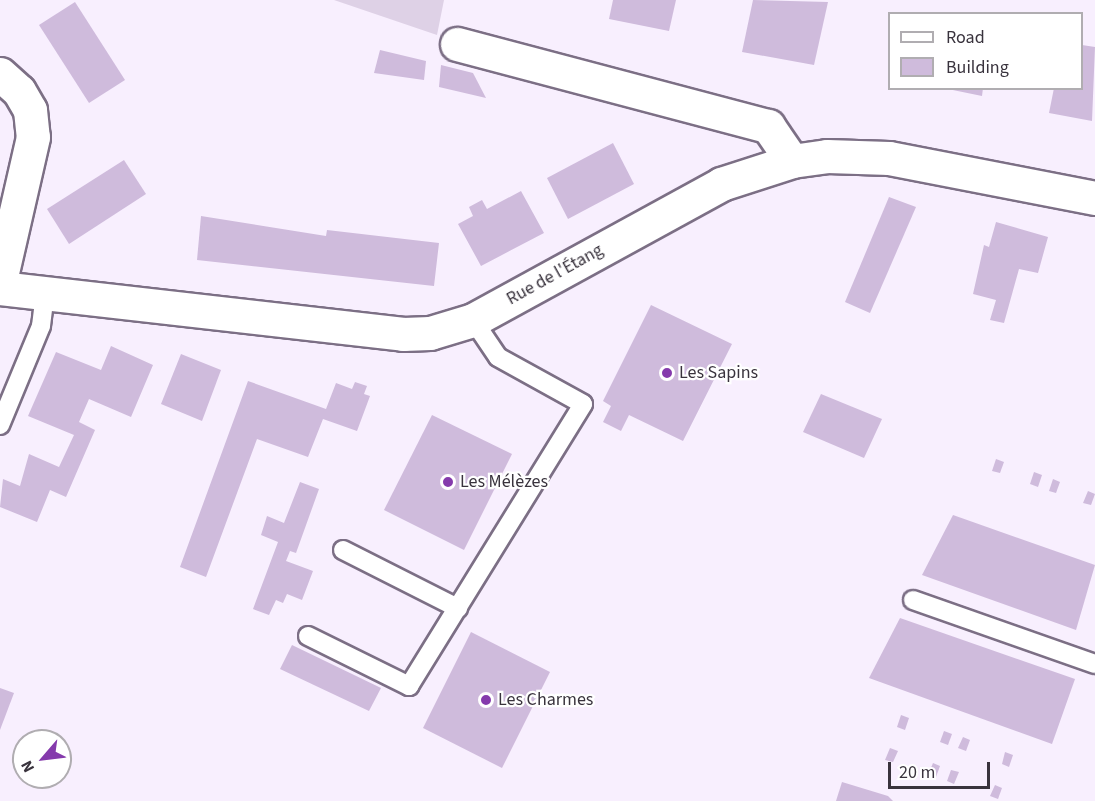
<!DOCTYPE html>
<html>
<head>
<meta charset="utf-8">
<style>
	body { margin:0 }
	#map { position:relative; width:1095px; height:801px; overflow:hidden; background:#f8effe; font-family:"Source Sans 3",sans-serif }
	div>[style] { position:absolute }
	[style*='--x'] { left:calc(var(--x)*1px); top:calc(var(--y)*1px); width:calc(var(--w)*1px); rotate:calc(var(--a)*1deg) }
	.green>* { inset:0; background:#ded1e6 }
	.building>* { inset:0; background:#cfbbdc }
	.roads { filter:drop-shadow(2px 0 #7c6f85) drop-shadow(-2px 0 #7c6f85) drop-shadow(0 2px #7c6f85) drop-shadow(0 -2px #7c6f85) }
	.service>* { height:18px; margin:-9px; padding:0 9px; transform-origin:9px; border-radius:9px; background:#fff }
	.minor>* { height:33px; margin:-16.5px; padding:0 16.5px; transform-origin:16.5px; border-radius:16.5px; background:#fff }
	.dots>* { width:16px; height:16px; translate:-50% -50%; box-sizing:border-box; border:3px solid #fff; border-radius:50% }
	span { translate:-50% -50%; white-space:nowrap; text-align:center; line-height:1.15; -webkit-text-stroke:4.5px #fff; paint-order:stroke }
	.street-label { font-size:18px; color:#39333d }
	.poi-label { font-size:18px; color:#39333d }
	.left { translate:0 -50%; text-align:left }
	.legend { position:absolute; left:888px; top:12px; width:195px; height:78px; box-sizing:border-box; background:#fff; border:2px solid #b0adb1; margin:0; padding:8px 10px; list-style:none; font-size:18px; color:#39333d }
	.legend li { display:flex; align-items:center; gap:12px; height:30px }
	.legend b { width:30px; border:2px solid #b0adb1 }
	.north { position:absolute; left:12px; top:729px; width:60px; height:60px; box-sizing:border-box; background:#fff; border:2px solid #b0adb1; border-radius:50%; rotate:242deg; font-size:16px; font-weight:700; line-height:24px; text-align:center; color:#39333d }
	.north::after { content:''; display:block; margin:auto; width:21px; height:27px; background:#853aac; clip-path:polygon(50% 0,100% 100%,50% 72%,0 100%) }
	.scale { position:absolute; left:888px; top:762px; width:102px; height:27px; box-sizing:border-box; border:3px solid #39333d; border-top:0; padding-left:8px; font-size:18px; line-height:21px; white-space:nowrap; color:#39333d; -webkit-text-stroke:4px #fff; paint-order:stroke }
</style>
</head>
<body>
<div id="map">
	<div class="green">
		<div style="clip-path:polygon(334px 0,444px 0,437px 35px)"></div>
	</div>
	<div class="building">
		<div style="clip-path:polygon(613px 0,676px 0,669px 31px,609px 19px)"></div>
		<div style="clip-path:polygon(753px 0,828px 2px,814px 65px,742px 52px)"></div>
		<div style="clip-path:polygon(75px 2px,125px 80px,89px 103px,39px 25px)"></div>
		<div style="clip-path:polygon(1082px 45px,1095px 47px,1092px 121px,1049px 113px,1054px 88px,1082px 88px)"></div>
		<div style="clip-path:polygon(380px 50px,426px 61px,424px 80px,374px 73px)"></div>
		<div style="clip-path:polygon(441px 65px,473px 73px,486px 98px,439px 87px)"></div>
		<div style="clip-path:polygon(943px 88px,983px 88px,982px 96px)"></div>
		<div style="clip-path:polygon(613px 143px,634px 184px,568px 219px,547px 178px)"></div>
		<div style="clip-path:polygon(124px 160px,146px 194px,69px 244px,47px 209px)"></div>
		<div style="clip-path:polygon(521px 191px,544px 233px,481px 266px,458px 224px,473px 216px,469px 207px,482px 200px,487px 209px)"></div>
		<div style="clip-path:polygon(889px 197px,916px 207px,870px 313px,845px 302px)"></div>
		<div style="clip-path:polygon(201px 216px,326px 236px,327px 230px,439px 243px,434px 286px,197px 260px)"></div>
		<div style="clip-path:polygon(996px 222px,1048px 237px,1038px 273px,1019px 269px,1004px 323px,990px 320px,996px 300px,973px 294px,984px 245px,989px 247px)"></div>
		<div style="clip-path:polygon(651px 305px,732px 344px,683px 441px,629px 415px,621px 431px,603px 422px,611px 406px,603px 401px)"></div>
		<div style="clip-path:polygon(111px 346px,153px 365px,131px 417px,89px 399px,79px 422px,95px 430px,66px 497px,50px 490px,37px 522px,0 507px,3px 479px,20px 486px,29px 454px,59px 467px,74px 435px,28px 416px,56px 352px,101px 370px)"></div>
		<div style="clip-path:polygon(181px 354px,221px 370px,202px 421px,161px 404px)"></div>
		<div style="clip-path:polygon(248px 381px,326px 409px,336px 383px,352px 389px,355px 382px,367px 386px,364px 394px,370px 396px,357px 431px,323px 419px,308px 457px,257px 439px,206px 577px,180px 567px)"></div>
		<div style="clip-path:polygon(821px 394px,882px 419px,864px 458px,803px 432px)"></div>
		<div style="clip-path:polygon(432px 415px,512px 454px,464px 550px,384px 510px)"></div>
		<div style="clip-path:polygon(996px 459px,1004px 462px,1000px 473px,992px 471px)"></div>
		<div style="clip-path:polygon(1034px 472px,1042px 475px,1038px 487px,1030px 484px)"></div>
		<div style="clip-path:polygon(1053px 479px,1060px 482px,1056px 493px,1049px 491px)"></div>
		<div style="clip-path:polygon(300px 482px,319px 489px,296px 553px,290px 551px,286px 561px,313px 571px,302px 600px,287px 594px,283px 603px,276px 600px,269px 615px,253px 609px,278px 542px,261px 535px,267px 516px,284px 523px)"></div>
		<div style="clip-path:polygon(1088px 491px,1095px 494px,1091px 505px,1083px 503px)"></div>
		<div style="clip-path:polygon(953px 515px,1095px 565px,1076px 630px,922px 575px)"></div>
		<div style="clip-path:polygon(900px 618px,1075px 679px,1052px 744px,869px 678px)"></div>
		<div style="clip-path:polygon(471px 632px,550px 672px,502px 768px,423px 728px)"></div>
		<div style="clip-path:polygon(292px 645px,381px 688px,369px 711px,280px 669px)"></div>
		<div style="clip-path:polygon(0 688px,14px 693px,0 730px)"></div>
		<div style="clip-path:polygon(901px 715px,909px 718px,905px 730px,897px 727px)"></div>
		<div style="clip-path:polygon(944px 731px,952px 734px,948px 745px,940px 742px)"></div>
		<div style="clip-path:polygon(963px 737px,970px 740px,966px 751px,958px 748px)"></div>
		<div style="clip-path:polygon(890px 748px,898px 751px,893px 762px,885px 760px)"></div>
		<div style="clip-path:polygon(1005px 752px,1013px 755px,1009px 767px,1002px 764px)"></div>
		<div style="clip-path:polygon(933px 763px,940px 766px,936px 777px,928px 775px)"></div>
		<div style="clip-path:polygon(951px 770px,959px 772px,954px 784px,947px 781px)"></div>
		<div style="clip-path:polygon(842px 782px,888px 796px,893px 801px,836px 801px)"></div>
		<div style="clip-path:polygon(995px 785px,1002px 788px,998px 799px,990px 796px)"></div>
	</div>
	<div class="roads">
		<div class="service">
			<div style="--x:0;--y:425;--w:107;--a:-67.5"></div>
			<div style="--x:41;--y:326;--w:33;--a:-83"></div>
			<div style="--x:343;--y:550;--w:129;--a:26.8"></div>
			<div style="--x:913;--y:600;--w:193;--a:19.4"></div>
			<div style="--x:308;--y:636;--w:113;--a:26.3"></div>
			<div style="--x:409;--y:686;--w:331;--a:-58.3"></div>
			<div style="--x:583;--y:404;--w:97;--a:-151.1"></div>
			<div style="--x:498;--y:357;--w:45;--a:-124"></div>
		</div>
		<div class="minor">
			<div style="--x:457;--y:44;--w:322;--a:14.8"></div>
			<div style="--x:768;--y:126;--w:42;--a:55.6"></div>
			<div style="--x:0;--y:74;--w:25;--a:42"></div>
			<div style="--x:19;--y:91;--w:22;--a:60"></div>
			<div style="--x:30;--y:110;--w:27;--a:84"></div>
			<div style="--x:33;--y:137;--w:148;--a:102.9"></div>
			<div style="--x:0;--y:288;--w:406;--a:6.5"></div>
			<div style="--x:403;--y:334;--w:27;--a:-2"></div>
			<div style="--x:430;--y:333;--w:45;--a:-16.8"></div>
			<div style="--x:473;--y:320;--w:283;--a:-28.7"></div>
			<div style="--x:721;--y:184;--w:75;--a:-17.9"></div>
			<div style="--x:792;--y:161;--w:35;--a:-8"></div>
			<div style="--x:827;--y:156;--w:62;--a:1.8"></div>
			<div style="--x:889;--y:158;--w:210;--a:11"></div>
		</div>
	</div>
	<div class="dots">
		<div style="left:667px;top:373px;background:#853aac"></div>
		<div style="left:448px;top:482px;background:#853aac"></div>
		<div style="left:486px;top:700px;background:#853aac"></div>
	</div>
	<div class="street-label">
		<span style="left:555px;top:275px;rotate:-29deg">Rue de l'Étang</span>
	</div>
	<div class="poi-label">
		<span class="left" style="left:679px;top:373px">Les Sapins</span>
		<span class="left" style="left:460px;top:482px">Les Mélèzes</span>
		<span class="left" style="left:498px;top:700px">Les Charmes</span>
	</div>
	<ul class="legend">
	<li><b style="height:8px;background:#fff"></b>Road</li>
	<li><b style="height:16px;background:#cfbbdc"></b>Building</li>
	</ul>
	<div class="north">N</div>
	<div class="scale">20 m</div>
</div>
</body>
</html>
